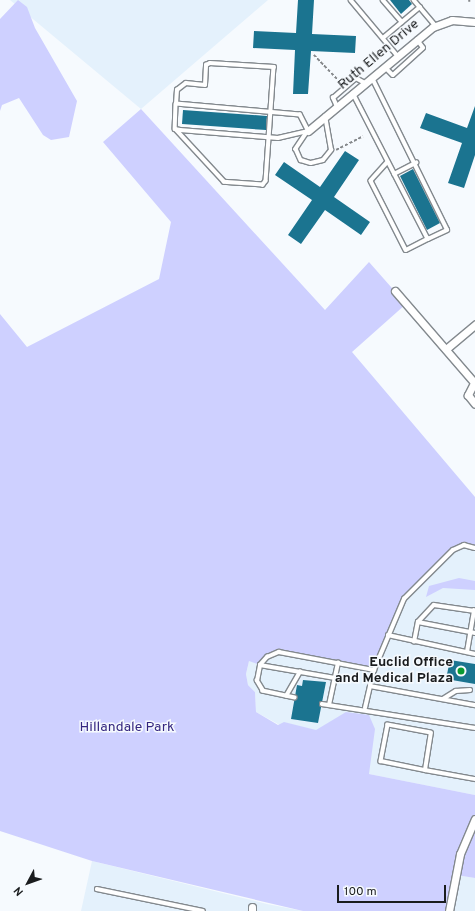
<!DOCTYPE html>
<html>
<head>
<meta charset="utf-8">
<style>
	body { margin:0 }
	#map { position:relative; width:475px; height:911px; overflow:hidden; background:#f6fafe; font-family:Overpass,sans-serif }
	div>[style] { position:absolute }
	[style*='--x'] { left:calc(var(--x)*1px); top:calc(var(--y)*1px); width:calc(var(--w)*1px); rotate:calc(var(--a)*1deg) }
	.built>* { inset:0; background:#e4f1fc }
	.green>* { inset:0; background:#ced0ff }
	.building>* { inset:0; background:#1b7490 }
	.path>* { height:1.5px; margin-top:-0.75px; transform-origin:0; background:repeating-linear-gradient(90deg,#85888b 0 3px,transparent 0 5px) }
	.roads { filter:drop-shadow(1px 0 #83898e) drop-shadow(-1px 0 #83898e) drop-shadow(0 1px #83898e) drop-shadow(0 -1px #83898e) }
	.lane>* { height:3.5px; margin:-1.75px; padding:0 1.75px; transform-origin:1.75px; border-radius:1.75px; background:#fff }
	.street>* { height:7px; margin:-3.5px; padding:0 3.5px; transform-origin:3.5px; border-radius:3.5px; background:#fff }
	.dots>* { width:11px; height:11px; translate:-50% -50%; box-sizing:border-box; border:2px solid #f6fafe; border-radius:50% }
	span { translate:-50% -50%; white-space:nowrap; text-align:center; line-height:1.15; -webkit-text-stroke:3px #f6fafe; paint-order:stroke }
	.street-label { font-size:14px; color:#1a1c1e }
	.poi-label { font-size:14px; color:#1a1c1e; font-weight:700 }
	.right { translate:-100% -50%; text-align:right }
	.park-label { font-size:14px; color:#352780 }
	.north { position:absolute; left:8px; top:863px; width:40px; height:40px; -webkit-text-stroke:3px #f6fafe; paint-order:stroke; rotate:229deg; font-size:11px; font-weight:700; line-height:16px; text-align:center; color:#1a1c1e }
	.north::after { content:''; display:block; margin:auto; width:14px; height:18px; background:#1a1c1e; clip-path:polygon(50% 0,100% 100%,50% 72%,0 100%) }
	.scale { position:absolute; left:337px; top:885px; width:109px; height:18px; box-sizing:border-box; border:2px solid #1a1c1e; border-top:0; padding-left:5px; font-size:12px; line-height:14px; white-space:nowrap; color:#1a1c1e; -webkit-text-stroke:3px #f6fafe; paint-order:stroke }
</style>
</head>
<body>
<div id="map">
	<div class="built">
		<div style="clip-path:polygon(10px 0,268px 0,141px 109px)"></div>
		<div style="clip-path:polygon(464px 545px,475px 548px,475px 795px,369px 774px,256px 712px,255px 692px,248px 685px,246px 674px,249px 661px,404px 599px,427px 573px,453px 550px)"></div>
		<div style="clip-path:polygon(92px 861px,267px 904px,303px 911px,81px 911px)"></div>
		<div style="clip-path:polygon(456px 875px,475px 878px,475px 911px,449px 911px)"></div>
	</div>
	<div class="green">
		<div style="clip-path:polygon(18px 0,27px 7px,35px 28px,77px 101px,69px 137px,51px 140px,43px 135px,19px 98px,2px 105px,0 111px,0 19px)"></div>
		<div style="clip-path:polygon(141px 109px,325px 310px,369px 262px,406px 304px,352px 352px,475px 497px,475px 548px,464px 545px,453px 550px,404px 599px,374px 670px,279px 652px,267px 657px,260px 665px,249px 661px,246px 674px,248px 685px,255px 692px,256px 712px,278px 725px,284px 722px,316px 730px,346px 712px,369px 715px,375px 729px,369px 774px,475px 795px,475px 878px,456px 875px,449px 911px,303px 911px,92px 861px,0 831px,0 314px,27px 347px,159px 279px,171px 222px,103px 142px)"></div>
		<div style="clip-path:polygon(459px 578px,475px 581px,475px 590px,443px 588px,426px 597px,429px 586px)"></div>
	</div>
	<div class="building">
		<div style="clip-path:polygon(298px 0,314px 0,312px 34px,356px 36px,355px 53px,311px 51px,308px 94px,293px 94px,295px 50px,253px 48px,254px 31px,296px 33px)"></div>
		<div style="clip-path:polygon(390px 0,409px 0,412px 4px,401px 14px)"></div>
		<div style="clip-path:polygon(475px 106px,475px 155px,464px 188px,448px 183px,462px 143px,420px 128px,426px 113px,467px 128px)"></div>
		<div style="clip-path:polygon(183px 110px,267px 116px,266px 130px,182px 124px)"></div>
		<div style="clip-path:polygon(345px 151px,359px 160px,334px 197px,370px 222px,361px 235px,325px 210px,301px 244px,288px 235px,312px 200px,275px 175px,284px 162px,320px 187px)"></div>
		<div style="clip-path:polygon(413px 169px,440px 223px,427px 230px,400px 176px)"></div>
		<div style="clip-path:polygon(450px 660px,475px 664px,475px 684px,446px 679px)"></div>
		<div style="clip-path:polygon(303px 680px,326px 682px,318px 723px,291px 719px,297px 685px,302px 686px)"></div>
	</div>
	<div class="path">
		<div style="--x:469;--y:2;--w:2;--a:-90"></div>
		<div style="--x:314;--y:55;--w:35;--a:46"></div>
		<div style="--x:336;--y:150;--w:30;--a:-27"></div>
	</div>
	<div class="roads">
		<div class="lane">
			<div style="--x:351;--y:0;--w:72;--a:50.1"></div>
			<div style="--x:383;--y:0;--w:29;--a:49"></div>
			<div style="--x:414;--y:0;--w:34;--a:50"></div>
			<div style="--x:383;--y:38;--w:48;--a:-40"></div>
			<div style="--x:385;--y:67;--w:11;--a:45"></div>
			<div style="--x:393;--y:75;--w:40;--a:-42"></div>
			<div style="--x:423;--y:48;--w:10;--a:-127"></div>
			<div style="--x:353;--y:93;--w:164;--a:62.8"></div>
			<div style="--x:428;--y:239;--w:21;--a:-25"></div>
			<div style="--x:447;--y:230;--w:169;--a:-116.3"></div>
			<div style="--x:176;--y:104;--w:14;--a:-86"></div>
			<div style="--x:177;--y:90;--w:11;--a:-38"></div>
			<div style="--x:186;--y:83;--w:19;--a:6"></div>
			<div style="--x:205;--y:85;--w:20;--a:-87"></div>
			<div style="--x:206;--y:65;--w:4;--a:-27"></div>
			<div style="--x:210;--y:63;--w:64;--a:3.6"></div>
			<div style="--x:274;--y:67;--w:114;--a:94"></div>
			<div style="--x:266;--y:181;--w:5;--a:127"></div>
			<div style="--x:263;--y:185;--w:39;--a:-176"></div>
			<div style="--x:224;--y:182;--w:71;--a:-132.7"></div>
			<div style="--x:337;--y:107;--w:10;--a:-114"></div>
			<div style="--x:333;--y:98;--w:30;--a:-41"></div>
			<div style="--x:356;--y:78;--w:10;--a:29"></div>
			<div style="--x:308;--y:131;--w:18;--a:-117"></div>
			<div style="--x:300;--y:115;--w:124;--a:-174.9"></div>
			<div style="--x:176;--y:104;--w:25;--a:92"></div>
			<div style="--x:175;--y:129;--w:5;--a:11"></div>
			<div style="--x:180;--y:130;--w:98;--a:4.7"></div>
			<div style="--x:278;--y:138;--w:31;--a:-13"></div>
			<div style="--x:308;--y:131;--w:22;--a:124"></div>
			<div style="--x:296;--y:149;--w:12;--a:66"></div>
			<div style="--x:301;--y:160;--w:10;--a:17"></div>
			<div style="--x:311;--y:163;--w:12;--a:-14"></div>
			<div style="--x:323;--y:160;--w:13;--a:-51"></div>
			<div style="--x:331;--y:150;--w:34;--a:-100"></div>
			<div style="--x:388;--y:162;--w:25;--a:132"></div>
			<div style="--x:371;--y:181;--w:77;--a:63.1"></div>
			<div style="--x:406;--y:250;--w:25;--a:-27"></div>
			<div style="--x:394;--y:174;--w:25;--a:-27"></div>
			<div style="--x:418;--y:622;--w:58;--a:10.9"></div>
			<div style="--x:388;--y:635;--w:89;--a:12.3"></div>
			<div style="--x:414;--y:642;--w:20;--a:-79"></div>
			<div style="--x:418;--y:622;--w:23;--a:-47"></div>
			<div style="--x:434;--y:605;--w:41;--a:8.3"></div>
			<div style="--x:467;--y:652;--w:42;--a:-80.3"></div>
			<div style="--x:260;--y:665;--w:76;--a:9.8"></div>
			<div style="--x:370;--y:686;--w:107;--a:10.3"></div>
			<div style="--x:286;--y:696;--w:28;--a:-60"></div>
			<div style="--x:295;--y:698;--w:33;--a:-168"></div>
			<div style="--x:263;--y:691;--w:12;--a:-121"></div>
			<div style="--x:257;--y:681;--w:16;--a:-79"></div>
			<div style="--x:260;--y:665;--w:11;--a:-49"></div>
			<div style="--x:267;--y:657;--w:13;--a:-23"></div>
			<div style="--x:279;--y:652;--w:97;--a:10.7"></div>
			<div style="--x:443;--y:699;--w:15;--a:-32"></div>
			<div style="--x:456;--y:691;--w:14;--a:-4"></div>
			<div style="--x:322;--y:704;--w:155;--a:8.9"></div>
			<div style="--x:329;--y:705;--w:43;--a:-77.9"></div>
			<div style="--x:365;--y:708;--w:39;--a:-77"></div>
			<div style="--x:374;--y:670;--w:77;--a:-67.1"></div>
			<div style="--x:404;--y:599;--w:69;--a:-45"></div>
			<div style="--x:453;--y:550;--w:12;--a:-24"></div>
			<div style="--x:464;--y:545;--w:11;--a:15"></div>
			<div style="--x:425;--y:770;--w:37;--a:-81"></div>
			<div style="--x:431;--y:733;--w:44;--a:-169.5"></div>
			<div style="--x:388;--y:725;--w:37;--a:101"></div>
			<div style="--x:381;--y:761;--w:45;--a:11.6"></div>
			<div style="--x:425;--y:770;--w:51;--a:10.2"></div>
			<div style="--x:97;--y:889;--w:108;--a:11.7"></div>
		</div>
		<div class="street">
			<div style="--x:308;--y:131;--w:163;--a:-39.8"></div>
			<div style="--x:433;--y:27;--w:20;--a:-20"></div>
			<div style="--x:452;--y:20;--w:23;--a:5"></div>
			<div style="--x:395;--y:291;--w:119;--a:49.1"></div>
			<div style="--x:446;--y:349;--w:38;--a:-40"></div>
			<div style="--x:475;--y:381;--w:16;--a:117"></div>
			<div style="--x:468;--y:395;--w:11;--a:52"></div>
			<div style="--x:252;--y:911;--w:4;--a:-90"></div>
			<div style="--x:449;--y:911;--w:58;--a:-79.1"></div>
			<div style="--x:460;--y:854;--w:38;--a:-67"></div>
		</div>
	</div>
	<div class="dots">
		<div style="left:461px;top:671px;background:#099930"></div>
	</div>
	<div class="street-label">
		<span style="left:379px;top:55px;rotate:-40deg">Ruth Ellen Drive</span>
	</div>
	<div class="poi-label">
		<span class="right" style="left:453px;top:671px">Euclid Office<br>and Medical Plaza</span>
	</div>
	<div class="park-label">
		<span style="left:127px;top:728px">Hillandale Park</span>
	</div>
	<div class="north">N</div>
	<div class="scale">100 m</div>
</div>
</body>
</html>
